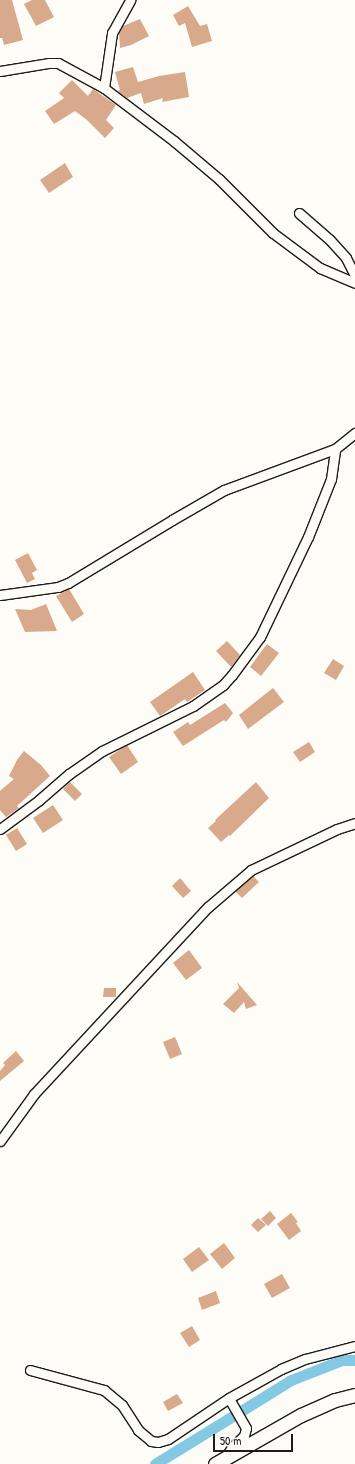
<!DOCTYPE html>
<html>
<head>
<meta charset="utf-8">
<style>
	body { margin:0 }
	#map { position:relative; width:355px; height:1464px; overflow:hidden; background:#fdfcf7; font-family:"Patrick Hand",sans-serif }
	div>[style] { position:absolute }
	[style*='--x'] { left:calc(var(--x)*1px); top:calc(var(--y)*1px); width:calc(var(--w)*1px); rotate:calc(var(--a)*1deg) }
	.canal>* { height:11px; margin:-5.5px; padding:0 5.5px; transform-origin:5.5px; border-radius:5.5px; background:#83c9e4 }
	.building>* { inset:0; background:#d8a98a }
	.roads { filter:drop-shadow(1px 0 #1c1c1c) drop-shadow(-1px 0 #1c1c1c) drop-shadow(0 1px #1c1c1c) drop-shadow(0 -1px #1c1c1c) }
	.street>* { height:9px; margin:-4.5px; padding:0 4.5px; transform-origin:4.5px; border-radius:4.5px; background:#fdfcf7 }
	.secondary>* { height:13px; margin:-6.5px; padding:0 6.5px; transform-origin:6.5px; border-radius:6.5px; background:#fdfcf7 }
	span { translate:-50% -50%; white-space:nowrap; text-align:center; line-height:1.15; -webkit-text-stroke:3px #fdfcf7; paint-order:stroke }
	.scale { position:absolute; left:213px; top:1434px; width:80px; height:18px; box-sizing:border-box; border:2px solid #1c1c1c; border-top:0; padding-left:5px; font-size:12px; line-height:14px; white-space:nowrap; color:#1c1c1c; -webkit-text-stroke:3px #fdfcf7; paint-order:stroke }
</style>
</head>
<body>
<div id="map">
	<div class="canal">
		<div style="--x:155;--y:1464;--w:160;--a:-31.7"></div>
		<div style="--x:291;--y:1380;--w:55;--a:-21.4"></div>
		<div style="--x:342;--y:1360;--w:13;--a:0"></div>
	</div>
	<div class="building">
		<div style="clip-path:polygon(0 0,12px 0,23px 40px,4px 45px,2px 38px,0 38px)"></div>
		<div style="clip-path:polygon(32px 0,45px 0,54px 17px,36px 26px,24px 4px)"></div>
		<div style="clip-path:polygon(188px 6px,200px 26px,207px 24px,212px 41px,192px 47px,185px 23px,179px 26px,173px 15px)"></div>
		<div style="clip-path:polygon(140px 19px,149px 36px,131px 45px,120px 48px,119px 32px,123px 26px)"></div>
		<div style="clip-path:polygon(133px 67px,138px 82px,159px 76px,185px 72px,189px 97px,162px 102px,163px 98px,144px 104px,141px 93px,127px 98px,118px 91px,120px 90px,115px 72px)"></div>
		<div style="clip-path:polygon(72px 80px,88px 96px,93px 89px,116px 105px,106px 120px,114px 128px,105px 138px,87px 120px,75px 111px,54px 124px,45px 111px,64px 98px,59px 93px)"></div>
		<div style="clip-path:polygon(65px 163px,73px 177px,49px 193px,40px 180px)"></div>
		<div style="clip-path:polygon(28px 553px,37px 570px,32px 573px,35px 579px,27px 583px,15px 560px)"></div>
		<div style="clip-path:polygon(69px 589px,84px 614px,72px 622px,56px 596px)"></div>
		<div style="clip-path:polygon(46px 604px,57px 631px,25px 632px,15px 609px,31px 610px)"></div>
		<div style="clip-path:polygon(227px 641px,240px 655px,231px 667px,216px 651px)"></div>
		<div style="clip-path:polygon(267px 644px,279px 653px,261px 676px,250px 667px)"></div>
		<div style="clip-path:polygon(333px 659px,344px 666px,336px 680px,324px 673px)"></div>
		<div style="clip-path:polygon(193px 672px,205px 690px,187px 702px,185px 699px,160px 716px,150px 702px)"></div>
		<div style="clip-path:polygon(273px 688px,284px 702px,248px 729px,239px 715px)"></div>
		<div style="clip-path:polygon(225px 703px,233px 713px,226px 722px,224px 720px,183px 746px,173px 732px,188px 722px,190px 725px)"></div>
		<div style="clip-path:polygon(309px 742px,315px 752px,300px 762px,293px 752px)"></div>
		<div style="clip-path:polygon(127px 745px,138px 762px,121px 774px,109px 757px)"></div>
		<div style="clip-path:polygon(24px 751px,41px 765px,50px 776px,17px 806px,19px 808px,6px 817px,0 810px,0 791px,14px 779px,9px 776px,17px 760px)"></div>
		<div style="clip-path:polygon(70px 782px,82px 794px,75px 801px,63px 789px)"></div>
		<div style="clip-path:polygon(256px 782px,269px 798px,230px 836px,229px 835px,221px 842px,208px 828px,216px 821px,215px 820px)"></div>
		<div style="clip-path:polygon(53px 805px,63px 820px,43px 833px,33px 818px)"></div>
		<div style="clip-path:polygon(17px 828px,27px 844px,16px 851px,6px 835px)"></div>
		<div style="clip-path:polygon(253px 876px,259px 882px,242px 898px,235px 891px)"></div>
		<div style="clip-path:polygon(180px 878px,191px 891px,183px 898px,172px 886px)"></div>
		<div style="clip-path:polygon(189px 950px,202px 968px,186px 980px,173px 963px)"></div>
		<div style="clip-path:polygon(237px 982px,257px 1005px,246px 1009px,244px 1002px,234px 1013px,223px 1004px,239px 988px)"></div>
		<div style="clip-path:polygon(104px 988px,116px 988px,116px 997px,103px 997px)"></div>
		<div style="clip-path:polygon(175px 1037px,182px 1054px,170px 1059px,163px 1042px)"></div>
		<div style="clip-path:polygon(16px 1051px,24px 1061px,0 1081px,0 1071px,5px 1065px,3px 1063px)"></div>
		<div style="clip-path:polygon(270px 1211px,276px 1218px,268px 1226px,261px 1219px)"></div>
		<div style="clip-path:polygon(291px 1213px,298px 1222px,296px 1223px,301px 1231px,289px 1240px,277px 1224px)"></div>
		<div style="clip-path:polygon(258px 1218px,266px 1225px,258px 1232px,251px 1225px)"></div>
		<div style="clip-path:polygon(224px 1243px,235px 1258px,222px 1269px,210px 1254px)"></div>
		<div style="clip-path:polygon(199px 1247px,209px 1260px,192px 1272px,183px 1259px)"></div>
		<div style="clip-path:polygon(282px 1274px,290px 1288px,272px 1298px,264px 1284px)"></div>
		<div style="clip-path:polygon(216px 1291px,220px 1303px,202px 1310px,198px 1298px)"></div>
		<div style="clip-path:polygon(192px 1326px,200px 1340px,189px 1347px,180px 1333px)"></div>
		<div style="clip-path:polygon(177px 1394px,183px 1403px,168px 1411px,163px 1402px)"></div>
	</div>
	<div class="roads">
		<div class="street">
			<div style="--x:0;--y:71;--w:50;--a:-9.3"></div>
			<div style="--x:49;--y:63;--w:9;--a:0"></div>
			<div style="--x:58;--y:63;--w:52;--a:28.5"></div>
			<div style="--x:104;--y:88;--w:88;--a:37.1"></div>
			<div style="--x:174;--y:141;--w:59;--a:40.2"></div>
			<div style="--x:219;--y:179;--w:76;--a:45"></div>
			<div style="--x:273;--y:233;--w:59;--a:36.7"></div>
			<div style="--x:320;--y:268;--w:38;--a:23"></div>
			<div style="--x:104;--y:88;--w:56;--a:-81.7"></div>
			<div style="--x:112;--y:33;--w:38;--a:-61"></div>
			<div style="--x:299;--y:213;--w:41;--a:41.1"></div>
			<div style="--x:330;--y:240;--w:24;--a:48"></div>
			<div style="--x:346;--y:258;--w:20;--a:63"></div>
			<div style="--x:0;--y:595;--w:59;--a:-7.9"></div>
			<div style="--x:58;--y:587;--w:11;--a:-22"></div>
			<div style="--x:68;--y:583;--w:122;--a:-31.2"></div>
			<div style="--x:172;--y:520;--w:60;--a:-30"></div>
			<div style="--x:224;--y:490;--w:118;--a:-20.3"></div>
			<div style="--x:335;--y:449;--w:26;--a:-39"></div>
			<div style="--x:0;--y:829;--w:49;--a:-36.6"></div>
			<div style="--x:39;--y:800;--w:40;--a:-41"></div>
			<div style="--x:69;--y:774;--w:40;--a:-34.9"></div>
			<div style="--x:102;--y:751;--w:102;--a:-26.3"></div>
			<div style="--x:193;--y:706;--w:37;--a:-35"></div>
			<div style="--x:223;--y:685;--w:13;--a:-48"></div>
			<div style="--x:232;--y:675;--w:47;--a:-53.6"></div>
			<div style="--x:260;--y:637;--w:111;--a:-64.4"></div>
			<div style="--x:308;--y:537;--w:62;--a:-68.4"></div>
			<div style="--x:331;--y:479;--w:30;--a:-82"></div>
			<div style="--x:0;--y:1141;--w:58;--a:-54.1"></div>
			<div style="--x:34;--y:1094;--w:255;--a:-47.1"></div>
			<div style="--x:208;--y:907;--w:57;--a:-40.7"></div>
			<div style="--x:251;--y:870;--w:95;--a:-25.5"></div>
			<div style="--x:337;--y:829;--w:19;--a:-18"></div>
			<div style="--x:30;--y:1370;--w:77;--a:15.1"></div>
			<div style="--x:104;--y:1390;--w:23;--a:40"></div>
			<div style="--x:122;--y:1405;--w:30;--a:57"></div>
			<div style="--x:138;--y:1430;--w:17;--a:40"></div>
			<div style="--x:151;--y:1441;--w:7;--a:8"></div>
			<div style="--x:158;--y:1442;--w:10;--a:-17"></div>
			<div style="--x:168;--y:1439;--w:73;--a:-33.9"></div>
			<div style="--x:229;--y:1398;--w:60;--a:-29.1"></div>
			<div style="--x:281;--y:1369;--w:26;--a:-23"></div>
			<div style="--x:305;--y:1359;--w:52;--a:-14.6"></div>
			<div style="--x:227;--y:1455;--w:9;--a:-58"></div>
			<div style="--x:232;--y:1447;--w:16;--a:-43"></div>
			<div style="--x:244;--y:1436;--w:8;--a:-76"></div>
			<div style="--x:246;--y:1428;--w:34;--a:-120"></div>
		</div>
		<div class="secondary">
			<div style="--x:215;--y:1464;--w:99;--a:-29.7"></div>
			<div style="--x:301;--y:1415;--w:37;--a:-24"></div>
			<div style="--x:335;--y:1400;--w:21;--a:-14"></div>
		</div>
	</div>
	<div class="scale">50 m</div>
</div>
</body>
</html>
